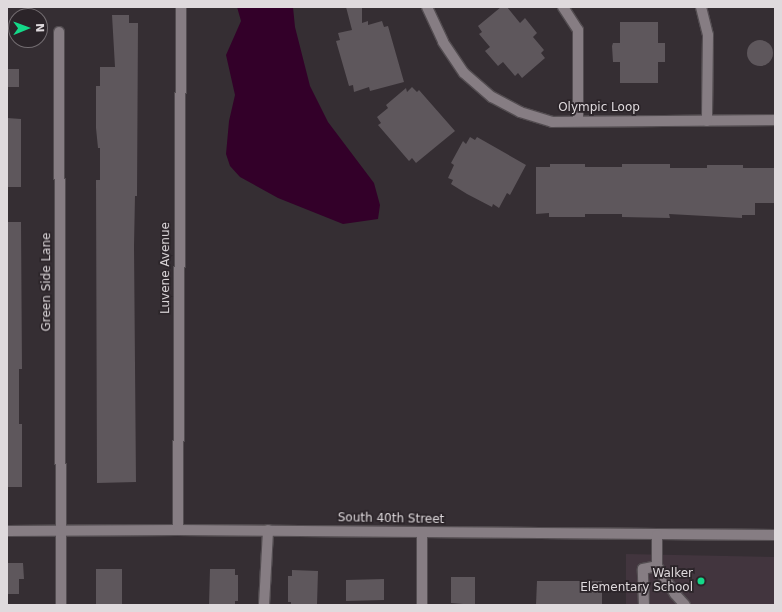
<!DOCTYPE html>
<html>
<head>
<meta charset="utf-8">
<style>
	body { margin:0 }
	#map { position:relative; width:782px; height:612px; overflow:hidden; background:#352e33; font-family:"DejaVu Sans",sans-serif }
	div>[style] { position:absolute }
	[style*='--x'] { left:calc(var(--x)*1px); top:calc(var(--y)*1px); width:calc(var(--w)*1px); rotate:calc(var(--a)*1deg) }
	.built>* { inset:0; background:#42353e }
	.water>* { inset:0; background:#330029 }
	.building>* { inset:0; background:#5e575c }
	.round { border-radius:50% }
	.roads { filter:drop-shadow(1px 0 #534d51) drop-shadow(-1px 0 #534d51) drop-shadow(0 1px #534d51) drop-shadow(0 -1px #534d51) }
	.minor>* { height:10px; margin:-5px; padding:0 5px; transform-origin:5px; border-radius:5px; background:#867d83 }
	.dots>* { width:11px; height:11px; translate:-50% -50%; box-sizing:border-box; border:2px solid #2b2429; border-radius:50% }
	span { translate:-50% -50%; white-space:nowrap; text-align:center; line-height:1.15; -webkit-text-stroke:3.5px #2b2429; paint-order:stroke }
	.street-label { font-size:12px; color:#dfdadd }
	.poi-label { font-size:12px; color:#dfdadd }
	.right { translate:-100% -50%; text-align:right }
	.frame { position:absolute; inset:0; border:8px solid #dfdadd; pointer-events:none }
	.north { position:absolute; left:8px; top:8px; width:40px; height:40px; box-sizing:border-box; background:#2b2429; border:1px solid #736d71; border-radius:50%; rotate:89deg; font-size:11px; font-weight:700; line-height:16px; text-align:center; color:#dfdadd }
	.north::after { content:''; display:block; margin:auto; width:14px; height:18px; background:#14d989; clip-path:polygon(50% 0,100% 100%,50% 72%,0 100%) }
</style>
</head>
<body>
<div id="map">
	<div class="built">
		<div style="clip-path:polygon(626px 554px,775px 557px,775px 605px,626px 605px)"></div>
	</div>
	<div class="water">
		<div style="clip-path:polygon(237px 7px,293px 7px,295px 27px,310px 86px,328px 122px,374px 183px,380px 205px,378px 219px,343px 224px,278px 198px,240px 177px,230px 166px,226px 154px,229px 121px,235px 95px,226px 55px,241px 21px)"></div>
	</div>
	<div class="building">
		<div style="clip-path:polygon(346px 7px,362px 7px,362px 23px,368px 21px,368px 25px,382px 21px,384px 27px,388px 26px,404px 82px,370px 91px,369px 87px,354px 92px,353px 85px,349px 86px,336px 41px,340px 40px,338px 33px,352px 30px)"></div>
		<div style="clip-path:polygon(501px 7px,507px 7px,520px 23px,525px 18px,537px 33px,533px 37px,544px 50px,541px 53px,545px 58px,522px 78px,518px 73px,515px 76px,503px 62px,498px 66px,485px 51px,490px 47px,479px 34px,482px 32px,478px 26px)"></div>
		<div style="clip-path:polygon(112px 15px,129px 15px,129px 23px,138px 23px,137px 196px,135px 196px,134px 246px,136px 482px,97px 483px,96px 180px,100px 180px,100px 148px,98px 148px,96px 128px,96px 86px,100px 86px,100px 67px,115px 67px)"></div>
		<div style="clip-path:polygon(620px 22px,658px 22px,658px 43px,665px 43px,665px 62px,658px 62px,658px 83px,620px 83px,620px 62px,613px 62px,612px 46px,613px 43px,620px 43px)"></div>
		<div class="round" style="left:747px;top:40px;width:26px;height:26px"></div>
		<div style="clip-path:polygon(7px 69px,19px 69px,19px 87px,7px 87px)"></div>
		<div style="clip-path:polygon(412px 87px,417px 92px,419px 90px,455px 131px,416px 163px,412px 158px,409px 161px,378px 125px,381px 123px,377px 117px,388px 108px,386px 105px,406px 88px,407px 92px)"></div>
		<div style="clip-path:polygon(7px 118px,21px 119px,21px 187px,7px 187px)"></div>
		<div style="clip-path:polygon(470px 137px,475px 140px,477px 137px,526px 165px,510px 195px,507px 193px,499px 208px,493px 204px,492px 207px,467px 194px,451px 184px,453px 180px,448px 178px,454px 165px,451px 163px,463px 141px,466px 144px)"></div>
		<div style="clip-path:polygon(550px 164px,585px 164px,585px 167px,622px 167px,622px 164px,670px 164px,670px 168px,707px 168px,707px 165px,743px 165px,743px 168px,775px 168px,775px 203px,755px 203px,755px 215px,742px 215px,742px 218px,669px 214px,670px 218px,622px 217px,622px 214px,585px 214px,585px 217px,549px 217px,549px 213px,536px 214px,536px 167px,550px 167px)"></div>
		<div style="clip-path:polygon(7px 222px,21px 222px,22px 369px,19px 369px,19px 424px,22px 424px,22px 487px,7px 487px)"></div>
		<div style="clip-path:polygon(7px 563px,23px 563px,24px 579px,19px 579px,19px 594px,7px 594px)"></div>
		<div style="clip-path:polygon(96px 569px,122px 569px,122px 605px,96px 605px)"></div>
		<div style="clip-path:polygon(210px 569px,235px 569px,235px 575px,238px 575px,238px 601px,235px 601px,235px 605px,209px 605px)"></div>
		<div style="clip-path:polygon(292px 570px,318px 571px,317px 605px,291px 605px,291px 602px,288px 602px,288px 576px,292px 576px)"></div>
		<div style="clip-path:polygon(451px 577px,475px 577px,475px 605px,451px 603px)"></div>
		<div style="clip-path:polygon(384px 579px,384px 600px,346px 601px,346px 580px)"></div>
		<div style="clip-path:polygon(537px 581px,602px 581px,602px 605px,536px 605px)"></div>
	</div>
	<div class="roads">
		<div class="minor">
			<div style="--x:427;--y:7;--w:38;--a:65"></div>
			<div style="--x:443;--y:42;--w:37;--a:56"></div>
			<div style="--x:464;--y:73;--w:37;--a:41"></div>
			<div style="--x:492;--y:97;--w:32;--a:28"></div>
			<div style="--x:520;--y:112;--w:34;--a:17"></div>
			<div style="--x:552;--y:122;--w:223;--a:-0.5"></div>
			<div style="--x:563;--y:7;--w:27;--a:57"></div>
			<div style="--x:578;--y:30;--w:91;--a:90"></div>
			<div style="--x:701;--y:7;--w:29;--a:76"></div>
			<div style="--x:708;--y:35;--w:86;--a:90.7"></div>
			<div style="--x:59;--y:32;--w:573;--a:89.8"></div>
			<div style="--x:178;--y:530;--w:523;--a:-89.67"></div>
			<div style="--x:7;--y:531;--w:171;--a:-0.3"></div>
			<div style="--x:178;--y:530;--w:597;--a:0.48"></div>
			<div style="--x:657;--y:535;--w:31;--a:90"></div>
			<div style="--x:657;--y:566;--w:33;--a:57"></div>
			<div style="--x:675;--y:594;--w:15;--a:48"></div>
			<div style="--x:264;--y:605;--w:75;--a:-86.9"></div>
			<div style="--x:422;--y:605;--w:72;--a:-90"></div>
			<div style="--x:644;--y:605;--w:36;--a:-92"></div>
			<div style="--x:643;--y:569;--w:14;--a:-12"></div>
		</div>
	</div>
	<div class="dots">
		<div style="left:701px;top:581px;background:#14d989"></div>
	</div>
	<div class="street-label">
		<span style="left:599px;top:108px">Olympic Loop</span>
		<span style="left:166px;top:268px;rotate:-90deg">Luvene Avenue</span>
		<span style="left:47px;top:282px;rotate:-90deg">Green Side Lane</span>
		<span style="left:391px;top:519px;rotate:1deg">South 40th Street</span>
	</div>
	<div class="poi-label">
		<span class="right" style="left:693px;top:581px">Walker<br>Elementary School</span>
	</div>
	<div class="frame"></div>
	<div class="north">N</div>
</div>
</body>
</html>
